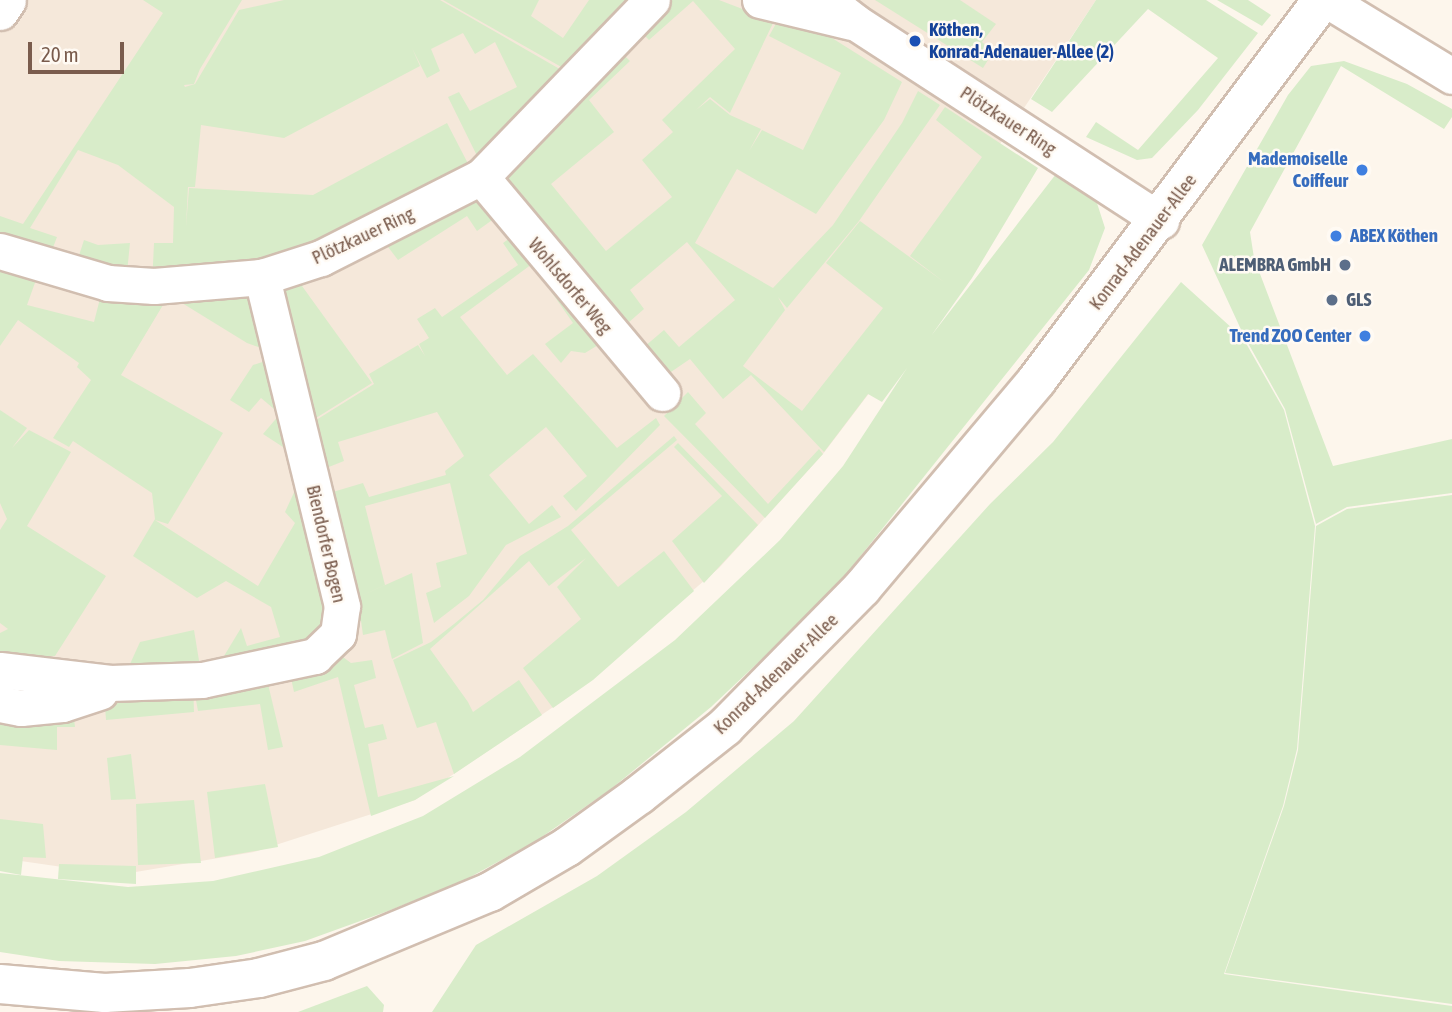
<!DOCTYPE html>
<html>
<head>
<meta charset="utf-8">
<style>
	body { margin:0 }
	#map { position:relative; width:1452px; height:1012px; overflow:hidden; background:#fdf6ec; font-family:"Asap Condensed",sans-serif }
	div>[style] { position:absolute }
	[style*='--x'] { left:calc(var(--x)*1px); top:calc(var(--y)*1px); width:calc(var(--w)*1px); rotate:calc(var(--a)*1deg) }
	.residential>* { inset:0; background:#f5e8da }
	.green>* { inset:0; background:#d8ecc9 }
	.roads { filter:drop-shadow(2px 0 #d1beb0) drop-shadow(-2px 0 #d1beb0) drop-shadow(0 2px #d1beb0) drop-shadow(0 -2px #d1beb0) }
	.minor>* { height:35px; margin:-17.5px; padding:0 17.5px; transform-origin:17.5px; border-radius:17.5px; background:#fff }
	.secondary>* { height:38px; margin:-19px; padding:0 19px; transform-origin:19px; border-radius:19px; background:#fff }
	.dots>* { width:19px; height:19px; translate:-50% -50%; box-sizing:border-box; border:4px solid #fffaf3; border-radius:50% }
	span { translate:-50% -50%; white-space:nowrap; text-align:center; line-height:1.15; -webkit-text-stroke:5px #fffaf3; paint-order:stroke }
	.transit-label { font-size:19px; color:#164399; font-weight:700 }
	.left { translate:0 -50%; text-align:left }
	.street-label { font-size:19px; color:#7a5c4d }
	.shop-label { font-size:19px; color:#366cbe; font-weight:700 }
	.right { translate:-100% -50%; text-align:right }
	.service-label { font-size:19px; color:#4e5e75; font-weight:700 }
	.scale { position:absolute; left:28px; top:42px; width:96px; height:32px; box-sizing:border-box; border:4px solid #7a5c4d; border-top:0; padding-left:9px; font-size:21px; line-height:24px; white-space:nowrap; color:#7a5c4d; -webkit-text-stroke:5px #fffaf3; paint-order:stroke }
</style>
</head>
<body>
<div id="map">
	<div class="residential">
		<div style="clip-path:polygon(0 0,1096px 0,994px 153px,1031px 180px,823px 454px,719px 568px,571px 695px,415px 800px,254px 852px,118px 875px,0 858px)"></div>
	</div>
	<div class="green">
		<div style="clip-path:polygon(143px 0,242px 0,200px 69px,194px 84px,184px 85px,185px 87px,195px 84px,239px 10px,284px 0,440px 0,577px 79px,485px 172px,448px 97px,459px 92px,470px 111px,517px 87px,495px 42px,475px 54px,463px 33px,431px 49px,440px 71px,427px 78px,412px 48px,420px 66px,284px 138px,201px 125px,195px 187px,188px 187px,186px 227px,189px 188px,313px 195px,447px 123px,476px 179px,321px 258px,152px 285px,154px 243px,173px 243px,174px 207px,118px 165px,78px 150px,30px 228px,57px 237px,46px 266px,0 250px,0 216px,23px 224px,163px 13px)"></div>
		<div style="clip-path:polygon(443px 0,539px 0,531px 16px,563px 38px,589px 0,650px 0,579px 77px)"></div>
		<div style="clip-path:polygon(653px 0,719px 0,774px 21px,730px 113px,710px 97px,696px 110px,710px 99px,730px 115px,761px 129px,749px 151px,762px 130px,803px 150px,841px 73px,769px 36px,778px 20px,824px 33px,902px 82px,884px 120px,816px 214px,737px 169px,695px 243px,773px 288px,833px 225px,902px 123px,918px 91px,940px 105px,859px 221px,787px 308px,778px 297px,785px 310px,743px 366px,802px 411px,883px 308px,826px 263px,860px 221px,944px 282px,910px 256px,982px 157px,936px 120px,945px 107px,1038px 168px,972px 278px,931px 336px,1056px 174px,1097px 203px,1105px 228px,1089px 270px,847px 573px,803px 620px,711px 707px,611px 789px,536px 841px,463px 881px,388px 911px,305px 941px,236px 956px,155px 964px,59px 961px,0 952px,0 873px,128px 887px,213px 881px,319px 857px,423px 816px,520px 757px,675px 640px,780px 540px,843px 466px,907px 368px,882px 402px,868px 394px,824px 452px,751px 375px,723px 399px,690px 359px,668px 374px,644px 347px,664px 330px,679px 347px,735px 300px,687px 242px,630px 290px,644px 309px,613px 336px,585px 353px,571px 351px,561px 363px,545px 344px,573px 323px,532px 264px,460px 317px,507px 375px,533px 354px,617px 448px,656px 418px,660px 425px,576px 511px,563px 496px,587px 476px,546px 427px,489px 475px,529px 524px,552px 505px,561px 517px,506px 545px,469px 596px,434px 623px,426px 593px,441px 587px,436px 563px,467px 554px,450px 483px,365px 506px,385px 585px,354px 599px,412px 573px,423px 643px,392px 659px,385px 630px,363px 635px,361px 621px,351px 621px,316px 497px,363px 483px,369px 497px,446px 475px,445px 471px,464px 456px,437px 412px,338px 442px,344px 461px,311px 474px,300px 430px,374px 384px,369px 374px,418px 345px,425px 356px,419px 344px,429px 338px,417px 319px,435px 308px,442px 317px,518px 265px,503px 243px,523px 229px,481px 177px,612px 44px,630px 61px,589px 100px,614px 132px,551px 184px,606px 251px,672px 197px,642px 160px,673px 132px,662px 120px,735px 49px,693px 1px,649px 40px,632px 23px)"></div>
		<div style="clip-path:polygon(875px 0,960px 0,996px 24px,982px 42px,993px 52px,983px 68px)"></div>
		<div style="clip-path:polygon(1096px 0,1206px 0,1258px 33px,1198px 110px,1152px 158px,1137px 160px,1086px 137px,1096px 122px,1138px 150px,1218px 58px,1148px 9px,1052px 112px,1031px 99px)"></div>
		<div style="clip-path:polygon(1217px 0,1248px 0,1271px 15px,1262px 26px)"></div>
		<div style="clip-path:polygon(1344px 61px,1407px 84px,1452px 109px,1452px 117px,1444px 129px,1341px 66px,1250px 232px,1254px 258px,1333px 466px,1452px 439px,1452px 493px,1347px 507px,1316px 524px,1285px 409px,1244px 336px,1202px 245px,1288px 95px,1311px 66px)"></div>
		<div style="clip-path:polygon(481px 178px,506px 210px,477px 231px,467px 216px,398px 260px,382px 239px,302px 286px,372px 383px,300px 428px,263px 278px)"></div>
		<div style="clip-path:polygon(84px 240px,98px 245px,130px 243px,126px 283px,73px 274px)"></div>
		<div style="clip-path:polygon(0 252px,41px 266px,27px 305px,94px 322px,104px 283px,261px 279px,281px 355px,247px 343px,169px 295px,121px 375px,223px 433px,168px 524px,155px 520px,258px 586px,295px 523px,285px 512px,297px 486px,337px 634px,228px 675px,224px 656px,241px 628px,247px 646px,280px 637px,271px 607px,226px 581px,197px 598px,133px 556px,155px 519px,152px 493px,73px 441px,69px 447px,53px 438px,91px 380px,77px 367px,79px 363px,18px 320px,0 346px)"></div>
		<div style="clip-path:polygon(1181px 282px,1243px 338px,1284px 410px,1315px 526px,1297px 749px,1283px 806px,1224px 974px,1452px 1006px,1452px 1012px,432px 1012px,476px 945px,597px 876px,686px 812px,794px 721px,990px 504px,1053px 442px)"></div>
		<div style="clip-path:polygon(281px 356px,289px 451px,263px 434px,280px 414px,261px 398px,249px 412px,230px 400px,253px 365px)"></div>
		<div style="clip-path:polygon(688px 392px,706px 413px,695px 424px,768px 504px,819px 449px,823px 454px,765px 518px,664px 416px)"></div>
		<div style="clip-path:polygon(0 410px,27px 428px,12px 448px,29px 430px,71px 452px,27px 526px,106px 576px,55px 656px,0 656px,0 633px,8px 629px,0 623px,0 530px,7px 519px,0 503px)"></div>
		<div style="clip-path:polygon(674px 436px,677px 440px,571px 530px,618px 587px,664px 551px,694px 591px,593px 680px,553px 708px,523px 668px,581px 619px,557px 587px,586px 558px,549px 586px,529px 561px,430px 649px,468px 702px,452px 712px,468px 702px,473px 712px,519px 680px,542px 715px,454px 774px,436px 722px,417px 728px,393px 660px,431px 642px,454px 624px,483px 600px,520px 556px,568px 526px)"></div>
		<div style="clip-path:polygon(678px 443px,758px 525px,704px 583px,672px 541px,722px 496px,674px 447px)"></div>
		<div style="clip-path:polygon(1452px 495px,1452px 1004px,1225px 973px,1284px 806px,1298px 750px,1316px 526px,1347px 509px)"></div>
		<div style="clip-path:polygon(194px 630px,202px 679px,134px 683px,130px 664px,140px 642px)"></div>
		<div style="clip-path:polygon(328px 646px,351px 663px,372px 660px,376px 678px,354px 685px,365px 728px,383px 724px,387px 739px,368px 744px,378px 797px,454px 776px,415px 800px,371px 816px,338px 677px,294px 692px,288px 664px)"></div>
		<div style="clip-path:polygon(193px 681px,194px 712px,106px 720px,104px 691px)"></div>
		<div style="clip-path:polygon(268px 684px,283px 747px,268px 750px,260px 704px,198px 711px,195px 695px)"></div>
		<div style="clip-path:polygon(0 705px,73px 711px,75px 727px,57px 727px,57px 750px,0 745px)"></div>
		<div style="clip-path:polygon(131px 754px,136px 799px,111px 800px,107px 758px)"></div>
		<div style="clip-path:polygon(265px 784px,278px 847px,215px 858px,207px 792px)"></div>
		<div style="clip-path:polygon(194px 800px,201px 863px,138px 865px,136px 804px)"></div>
		<div style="clip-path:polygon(0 819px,43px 824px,46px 858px,23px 857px,21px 875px,0 871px)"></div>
		<div style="clip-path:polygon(59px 864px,136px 866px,136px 884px,58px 879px)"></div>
		<div style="clip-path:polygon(367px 986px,384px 1005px,383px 1012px,298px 1012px)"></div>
	</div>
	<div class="roads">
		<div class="minor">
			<div style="--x:760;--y:0;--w:94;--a:13.6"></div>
			<div style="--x:827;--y:0;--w:36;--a:38"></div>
			<div style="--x:855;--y:22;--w:365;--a:33"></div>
			<div style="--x:1327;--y:0;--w:146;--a:31.3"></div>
			<div style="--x:0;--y:12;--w:14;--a:-56"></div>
			<div style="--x:481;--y:177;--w:282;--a:50"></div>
			<div style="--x:0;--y:251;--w:113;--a:16.5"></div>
			<div style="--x:108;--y:283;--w:46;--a:3.7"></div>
			<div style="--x:154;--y:286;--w:108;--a:-4.8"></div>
			<div style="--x:262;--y:277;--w:62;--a:-17.9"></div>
			<div style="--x:321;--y:258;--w:179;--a:-26.9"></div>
			<div style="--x:481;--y:177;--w:246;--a:-46"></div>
			<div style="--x:0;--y:670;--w:111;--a:6.7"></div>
			<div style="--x:110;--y:683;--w:92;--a:-1.9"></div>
			<div style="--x:202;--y:680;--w:116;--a:-12"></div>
			<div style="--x:315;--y:656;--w:32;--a:-44"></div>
			<div style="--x:338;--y:634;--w:28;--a:-82"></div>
			<div style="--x:342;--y:606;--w:339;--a:-103.7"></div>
			<div style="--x:0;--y:704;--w:21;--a:11"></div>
			<div style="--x:21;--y:708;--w:41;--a:-5.6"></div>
			<div style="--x:62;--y:704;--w:40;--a:-18"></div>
		</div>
		<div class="secondary">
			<div style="--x:0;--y:984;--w:105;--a:4.9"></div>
			<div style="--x:105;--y:993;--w:85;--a:-3.4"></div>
			<div style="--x:190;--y:988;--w:70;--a:-8.2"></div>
			<div style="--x:259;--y:978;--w:67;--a:-14.7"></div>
			<div style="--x:324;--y:961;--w:180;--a:-22.6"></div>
			<div style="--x:490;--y:892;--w:89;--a:-30.3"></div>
			<div style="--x:567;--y:847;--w:89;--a:-35.8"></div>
			<div style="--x:639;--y:795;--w:110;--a:-38.3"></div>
			<div style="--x:725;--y:727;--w:195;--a:-45.4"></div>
			<div style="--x:862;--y:588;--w:272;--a:-49.9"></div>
			<div style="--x:1037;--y:380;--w:475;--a:-53.1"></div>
		</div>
	</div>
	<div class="dots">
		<div style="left:915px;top:41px;background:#1a4fb4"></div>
		<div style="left:1362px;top:170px;background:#3f7fe0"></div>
		<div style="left:1336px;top:236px;background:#3f7fe0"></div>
		<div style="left:1345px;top:265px;background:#5c6f8a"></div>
		<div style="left:1332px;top:300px;background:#5c6f8a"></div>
		<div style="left:1365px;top:336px;background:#3f7fe0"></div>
	</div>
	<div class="transit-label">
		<span class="left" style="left:929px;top:41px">Köthen,<br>Konrad-Adenauer-Allee (2)</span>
	</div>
	<div class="street-label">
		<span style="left:1008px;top:121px;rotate:33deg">Plötzkauer Ring</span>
		<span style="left:363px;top:236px;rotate:-25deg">Plötzkauer Ring</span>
		<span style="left:1143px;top:242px;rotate:-53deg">Konrad-Adenauer-Allee</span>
		<span style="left:570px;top:286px;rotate:50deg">Wohlsdorfer Weg</span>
		<span style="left:326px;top:544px;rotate:77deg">Biendorfer Bogen</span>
		<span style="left:776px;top:674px;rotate:-44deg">Konrad-Adenauer-Allee</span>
	</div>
	<div class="shop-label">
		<span class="right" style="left:1348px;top:170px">Mademoiselle<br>Coiffeur</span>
		<span class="left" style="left:1350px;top:236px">ABEX Köthen</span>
		<span class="right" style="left:1351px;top:336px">Trend ZOO Center</span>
	</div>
	<div class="service-label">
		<span class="right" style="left:1331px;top:265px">ALEMBRA GmbH</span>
		<span class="left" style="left:1346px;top:300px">GLS</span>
	</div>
	<div class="scale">20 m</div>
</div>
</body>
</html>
